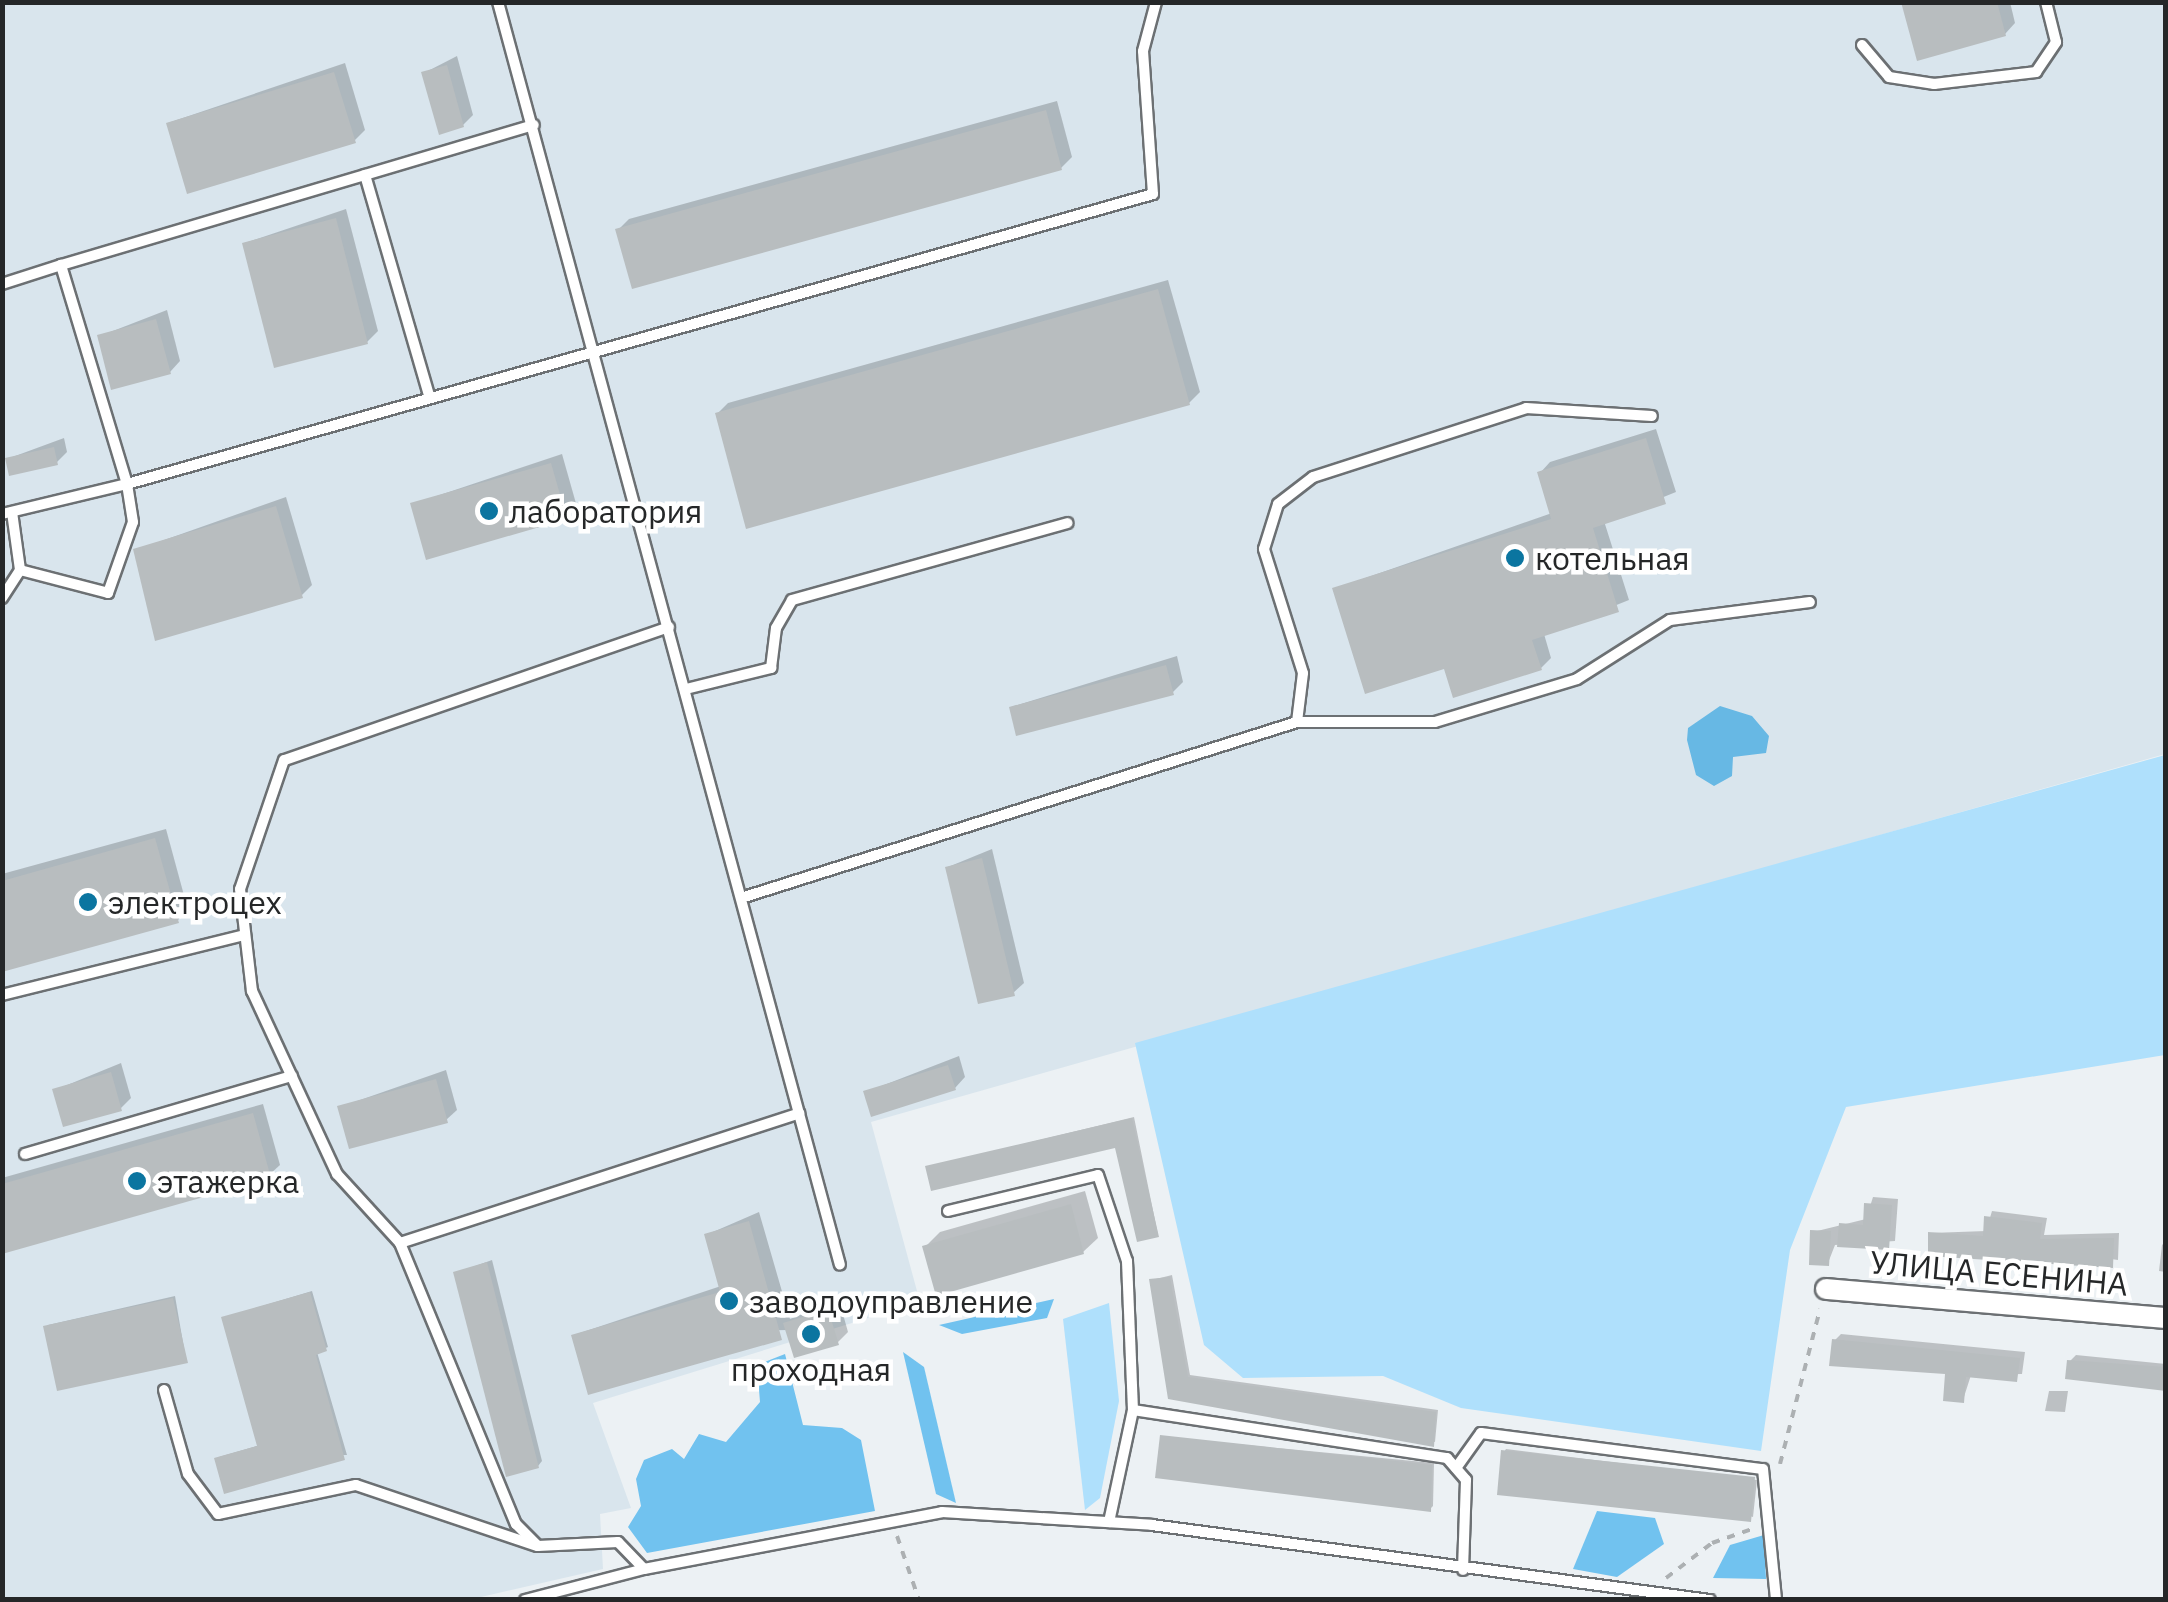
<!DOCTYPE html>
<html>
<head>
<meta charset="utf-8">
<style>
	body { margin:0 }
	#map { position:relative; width:2168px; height:1602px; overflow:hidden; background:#ecf1f4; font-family:"IBM Plex Sans",sans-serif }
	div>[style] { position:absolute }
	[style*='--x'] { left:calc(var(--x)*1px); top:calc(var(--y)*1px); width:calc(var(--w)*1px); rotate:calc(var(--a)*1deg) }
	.built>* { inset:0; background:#d9e5ed }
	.green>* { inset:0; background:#afe0fc }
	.forest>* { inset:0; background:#71c2ef }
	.water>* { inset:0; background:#67b8e4 }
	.shadow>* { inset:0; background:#0003 }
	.building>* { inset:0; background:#b8bdbf }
	.path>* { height:4px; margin-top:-2px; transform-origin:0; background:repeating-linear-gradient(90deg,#acb0b2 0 8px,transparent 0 16px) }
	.roads { filter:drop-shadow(2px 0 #6c7073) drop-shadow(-2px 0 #6c7073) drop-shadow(0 2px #6c7073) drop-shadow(0 -2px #6c7073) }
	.service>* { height:10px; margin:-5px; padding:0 5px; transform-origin:5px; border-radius:5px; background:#fff }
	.minor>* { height:20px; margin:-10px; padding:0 10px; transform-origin:10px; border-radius:10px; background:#fff }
	.dots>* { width:28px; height:28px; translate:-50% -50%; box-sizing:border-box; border:5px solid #fff; border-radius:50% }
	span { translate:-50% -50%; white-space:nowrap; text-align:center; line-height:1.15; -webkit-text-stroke:9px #fff; paint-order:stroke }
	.poi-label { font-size:32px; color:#252728 }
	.left { translate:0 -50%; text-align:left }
	.street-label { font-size:32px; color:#252728 }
	.frame { position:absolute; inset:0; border:5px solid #252728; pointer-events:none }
</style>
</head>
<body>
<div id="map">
	<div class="built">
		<div style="clip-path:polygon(3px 3px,2165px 3px,2165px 754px,871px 1122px,920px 1302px,593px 1403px,631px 1508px,600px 1514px,603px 1569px,468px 1600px,3px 1600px)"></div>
	</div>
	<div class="green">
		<div style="clip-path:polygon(2165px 755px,2165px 1055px,1846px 1107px,1790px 1250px,1761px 1451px,1461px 1408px,1383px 1376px,1243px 1378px,1204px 1345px,1135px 1043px)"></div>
		<div style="clip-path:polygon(1109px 1303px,1119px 1401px,1100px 1498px,1085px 1510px,1063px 1319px)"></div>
	</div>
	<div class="forest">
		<div style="clip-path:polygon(1054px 1299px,1047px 1318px,962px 1334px,939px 1325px)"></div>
		<div style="clip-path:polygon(903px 1352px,924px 1367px,956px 1503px,936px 1494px)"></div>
		<div style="clip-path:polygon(785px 1354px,803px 1425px,842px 1428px,861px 1440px,875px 1511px,647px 1553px,628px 1527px,641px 1506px,636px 1479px,644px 1460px,672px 1449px,684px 1459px,699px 1434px,726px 1442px,760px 1402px,757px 1365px)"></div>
		<div style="clip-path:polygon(1597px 1511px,1655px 1518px,1664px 1544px,1617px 1577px,1573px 1569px)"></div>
		<div style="clip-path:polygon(1764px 1535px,1766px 1579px,1713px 1578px,1730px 1545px)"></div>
	</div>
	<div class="water">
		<div style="clip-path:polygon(1720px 706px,1752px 716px,1769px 736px,1766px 753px,1733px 757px,1732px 776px,1714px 786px,1696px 775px,1687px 740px,1688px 728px)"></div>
	</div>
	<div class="shadow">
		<div style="clip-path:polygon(1904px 2px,2010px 2px,2015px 23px,2005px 34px)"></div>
		<div style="clip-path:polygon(457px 56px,473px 115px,463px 125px,424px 73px)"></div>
		<div style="clip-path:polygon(345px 63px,365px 130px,354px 141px,168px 123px)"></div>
		<div style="clip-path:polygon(1057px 101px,1072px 157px,1061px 168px,618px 230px,629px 219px)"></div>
		<div style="clip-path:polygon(346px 209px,378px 331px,367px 342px,245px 243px)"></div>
		<div style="clip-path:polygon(1168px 280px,1200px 392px,1189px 403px,717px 414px,728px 403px)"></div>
		<div style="clip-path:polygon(167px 310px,180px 361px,170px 372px,100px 336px)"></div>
		<div style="clip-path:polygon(1656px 429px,1676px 492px,1604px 521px,1629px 600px,1544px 634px,1551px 658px,1541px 668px,1446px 666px,1334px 589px,1552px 513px,1540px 473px,1550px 462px)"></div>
		<div style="clip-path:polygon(64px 438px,67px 452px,57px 462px,7px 459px)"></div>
		<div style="clip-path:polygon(562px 454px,577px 507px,566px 517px,413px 504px)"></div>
		<div style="clip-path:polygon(286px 497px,312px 585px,302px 595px,136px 550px)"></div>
		<div style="clip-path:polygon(1177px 656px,1183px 682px,1173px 692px,1011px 707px)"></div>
		<div style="clip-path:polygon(166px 829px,188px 910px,177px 921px,2px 970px,2px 874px)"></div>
		<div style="clip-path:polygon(992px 849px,1024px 983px,1013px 993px,948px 867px)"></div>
		<div style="clip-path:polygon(959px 1056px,965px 1077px,955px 1088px,866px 1092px)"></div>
		<div style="clip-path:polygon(121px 1063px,131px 1098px,120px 1109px,55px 1090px)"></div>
		<div style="clip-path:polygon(446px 1070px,457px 1110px,446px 1120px,340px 1107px)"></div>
		<div style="clip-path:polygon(263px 1104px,280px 1165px,269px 1175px,2px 1251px,2px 1178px)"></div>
		<div style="clip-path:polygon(1134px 1117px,1158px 1235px,1117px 1145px,928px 1167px)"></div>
		<div style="clip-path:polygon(1085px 1191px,1098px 1238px,1083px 1252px,925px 1247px,940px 1232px)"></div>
		<div style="clip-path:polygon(1873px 1197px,1898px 1199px,1895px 1241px,1835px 1245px,1828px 1263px,1813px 1232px,1866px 1219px)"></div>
		<div style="clip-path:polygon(1992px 1211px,2047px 1218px,2044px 1235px,2119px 1233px,2118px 1260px,1930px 1233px,1986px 1231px)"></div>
		<div style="clip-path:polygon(759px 1212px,790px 1319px,839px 1300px,848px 1332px,838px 1342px,788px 1330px,574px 1335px,721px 1286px,706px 1235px)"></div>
		<div style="clip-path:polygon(2166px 1241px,2166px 1272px,2159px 1271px,2162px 1245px)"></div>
		<div style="clip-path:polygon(492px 1260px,542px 1461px,538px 1466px,456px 1273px)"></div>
		<div style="clip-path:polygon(1172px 1275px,1190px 1375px,1438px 1410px,1435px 1442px,1170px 1397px,1152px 1280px)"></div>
		<div style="clip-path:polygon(312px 1291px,328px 1347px,317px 1352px,347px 1455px,219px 1457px,260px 1445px,223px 1318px)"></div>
		<div style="clip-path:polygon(175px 1296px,186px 1360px,46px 1327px,48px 1325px)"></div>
		<div style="clip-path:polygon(1841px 1334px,2025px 1352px,2022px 1374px,1971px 1375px,1963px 1400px,1948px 1372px,1835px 1340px)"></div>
		<div style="clip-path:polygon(2076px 1355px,2166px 1364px,2166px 1417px,2165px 1388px,2070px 1361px)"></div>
		<div style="clip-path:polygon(2049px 1391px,2068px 1391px,2065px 1412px,2045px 1411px)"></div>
		<div style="clip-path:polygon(1163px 1437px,1434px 1463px,1433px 1506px,1430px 1509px)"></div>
		<div style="clip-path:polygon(1506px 1449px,1757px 1480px,1753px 1517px,1504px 1452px)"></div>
	</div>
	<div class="building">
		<div style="clip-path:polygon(1901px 2px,1997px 2px,2006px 36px,1917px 61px)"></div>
		<div style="clip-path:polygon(447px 65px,464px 127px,439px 135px,421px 72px)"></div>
		<div style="clip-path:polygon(334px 72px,356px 143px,187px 194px,166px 123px)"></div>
		<div style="clip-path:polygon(1046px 110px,1062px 170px,632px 289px,615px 229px)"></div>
		<div style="clip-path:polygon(336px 218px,368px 344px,274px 368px,242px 243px)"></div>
		<div style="clip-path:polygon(1158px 289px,1190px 405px,746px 529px,715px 413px)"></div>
		<div style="clip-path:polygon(156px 319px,171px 374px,111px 390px,97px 335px)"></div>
		<div style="clip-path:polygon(1646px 438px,1666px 504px,1593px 528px,1619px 612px,1532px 640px,1542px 670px,1453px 698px,1444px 669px,1365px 694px,1332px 588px,1551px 519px,1537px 472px)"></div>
		<div style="clip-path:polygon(54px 447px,58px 465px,9px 476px,5px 458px)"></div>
		<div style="clip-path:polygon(551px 463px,567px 519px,426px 560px,410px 503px)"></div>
		<div style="clip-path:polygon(276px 506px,303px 598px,155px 641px,133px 549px)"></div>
		<div style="clip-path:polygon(1166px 665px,1174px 695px,1016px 736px,1009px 707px)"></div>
		<div style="clip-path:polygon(155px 838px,179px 923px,2px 972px,2px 881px)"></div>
		<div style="clip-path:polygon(982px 858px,1015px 996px,978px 1004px,945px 867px)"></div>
		<div style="clip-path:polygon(948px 1065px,956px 1090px,871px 1117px,863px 1091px)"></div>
		<div style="clip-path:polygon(111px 1072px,122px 1111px,63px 1127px,52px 1089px)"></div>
		<div style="clip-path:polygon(436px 1079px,448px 1123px,349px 1149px,337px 1106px)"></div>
		<div style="clip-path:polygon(253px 1113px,271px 1178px,2px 1254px,2px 1184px)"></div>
		<div style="clip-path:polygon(1132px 1118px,1159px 1237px,1137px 1242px,1115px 1148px,931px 1191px,925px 1166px)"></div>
		<div style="clip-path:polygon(1864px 1203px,1892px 1205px,1889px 1250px,1837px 1247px,1839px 1223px,1863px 1225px)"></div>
		<div style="clip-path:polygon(1071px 1204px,1084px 1254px,936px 1296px,922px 1246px)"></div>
		<div style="clip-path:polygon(1984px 1216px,2042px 1223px,2040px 1239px,2114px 1238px,2113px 1268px,1928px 1256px,1928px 1232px,1983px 1236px)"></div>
		<div style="clip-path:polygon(749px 1221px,782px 1340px,588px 1395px,571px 1335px,720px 1292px,704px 1234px)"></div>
		<div style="clip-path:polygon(1810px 1230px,1831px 1231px,1829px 1266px,1809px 1265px)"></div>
		<div style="clip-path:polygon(487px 1262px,539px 1468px,506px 1477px,453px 1272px)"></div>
		<div style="clip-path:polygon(1170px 1277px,1188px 1377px,1436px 1412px,1434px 1447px,1168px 1399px,1149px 1279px)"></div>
		<div style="clip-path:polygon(310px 1292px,327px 1351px,316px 1355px,345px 1460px,224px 1494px,214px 1458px,257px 1446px,221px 1317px)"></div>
		<div style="clip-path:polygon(173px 1298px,188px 1363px,57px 1391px,43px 1326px)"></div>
		<div style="clip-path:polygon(828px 1309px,839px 1345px,794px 1358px,783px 1323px)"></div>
		<div style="clip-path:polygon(1832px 1339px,2020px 1358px,2017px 1382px,1966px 1377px,1964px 1403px,1943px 1401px,1945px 1374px,1829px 1366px)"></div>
		<div style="clip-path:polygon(2067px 1360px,2166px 1367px,2166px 1391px,2065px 1379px)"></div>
		<div style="clip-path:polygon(1160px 1435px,1432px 1465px,1431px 1512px,1155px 1478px)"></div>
		<div style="clip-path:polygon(1501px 1450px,1755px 1477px,1751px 1522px,1497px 1495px)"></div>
	</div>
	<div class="path">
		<div style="--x:1780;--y:1464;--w:160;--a:-75.5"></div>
		<div style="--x:897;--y:1536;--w:68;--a:71"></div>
		<div style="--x:1666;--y:1578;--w:58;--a:-37.3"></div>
		<div style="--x:1712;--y:1543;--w:42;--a:-19.3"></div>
	</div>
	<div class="roads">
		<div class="service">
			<div style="--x:498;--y:2;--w:1308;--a:74.85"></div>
			<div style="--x:1862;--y:45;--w:42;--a:49.8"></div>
			<div style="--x:1889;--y:77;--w:46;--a:8.8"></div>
			<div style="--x:1934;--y:84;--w:103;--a:-6.7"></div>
			<div style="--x:2036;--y:72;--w:36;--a:-56"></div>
			<div style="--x:2056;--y:42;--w:41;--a:-104"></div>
			<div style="--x:365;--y:175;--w:230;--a:73.8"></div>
			<div style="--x:2;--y:284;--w:62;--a:-17.9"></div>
			<div style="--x:12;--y:512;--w:59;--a:82.1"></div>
			<div style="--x:2;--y:514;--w:129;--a:-13.5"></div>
			<div style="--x:127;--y:484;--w:229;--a:-106.8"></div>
			<div style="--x:61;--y:265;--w:493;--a:-16.5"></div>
			<div style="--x:2;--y:598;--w:33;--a:-57"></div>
			<div style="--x:20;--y:570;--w:91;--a:14.6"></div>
			<div style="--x:108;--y:593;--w:75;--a:-70.6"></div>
			<div style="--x:133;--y:522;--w:38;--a:-99"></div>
			<div style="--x:127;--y:484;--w:1066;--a:-15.78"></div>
			<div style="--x:1153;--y:194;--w:143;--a:-94"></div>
			<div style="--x:1143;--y:51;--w:51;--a:-75.1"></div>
			<div style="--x:669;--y:627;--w:407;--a:160.9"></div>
			<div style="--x:284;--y:760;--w:136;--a:108.8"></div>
			<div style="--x:240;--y:889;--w:103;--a:83.3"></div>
			<div style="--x:252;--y:991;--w:202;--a:65.1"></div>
			<div style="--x:337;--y:1174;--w:93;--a:47.6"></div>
			<div style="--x:400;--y:1243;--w:420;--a:-18"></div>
			<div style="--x:686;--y:689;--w:88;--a:-13.9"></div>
			<div style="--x:771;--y:668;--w:40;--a:-82.9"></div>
			<div style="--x:776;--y:628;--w:32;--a:-60"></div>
			<div style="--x:792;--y:600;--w:286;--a:-15.6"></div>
			<div style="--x:1297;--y:722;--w:138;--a:0"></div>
			<div style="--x:1435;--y:722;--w:148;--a:-16.8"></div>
			<div style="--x:1577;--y:679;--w:110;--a:-32.4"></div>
			<div style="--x:1670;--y:620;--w:141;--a:-7.3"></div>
			<div style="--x:741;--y:898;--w:583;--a:-17.57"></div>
			<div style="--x:1297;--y:722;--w:49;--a:-83"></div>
			<div style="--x:1303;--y:673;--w:130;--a:-107.5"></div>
			<div style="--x:1264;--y:549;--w:47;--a:-72.7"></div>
			<div style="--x:1278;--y:504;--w:44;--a:-37.6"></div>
			<div style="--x:1313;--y:477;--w:224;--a:-17.9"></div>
			<div style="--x:1526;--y:408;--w:126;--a:3.6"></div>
			<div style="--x:2;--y:995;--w:250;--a:-13.9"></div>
			<div style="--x:25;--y:1154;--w:278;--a:-16.3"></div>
			<div style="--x:948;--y:1211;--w:154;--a:-13.5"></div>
			<div style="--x:1098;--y:1175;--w:91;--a:71.4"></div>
			<div style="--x:1127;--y:1261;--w:149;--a:87.7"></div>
			<div style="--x:400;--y:1243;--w:304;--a:67.6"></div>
			<div style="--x:516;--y:1524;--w:31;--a:45"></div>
			<div style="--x:538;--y:1546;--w:80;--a:-2.9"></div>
			<div style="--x:618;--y:1542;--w:37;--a:46"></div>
			<div style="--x:644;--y:1569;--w:303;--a:-10.8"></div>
			<div style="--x:942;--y:1512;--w:210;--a:3.5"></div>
			<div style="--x:1152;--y:1525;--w:563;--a:7.66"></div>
			<div style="--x:164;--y:1390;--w:87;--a:74.1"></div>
			<div style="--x:188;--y:1474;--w:50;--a:53.1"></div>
			<div style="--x:218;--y:1514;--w:141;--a:-11.9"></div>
			<div style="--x:356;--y:1485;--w:191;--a:18.6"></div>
			<div style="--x:1456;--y:1468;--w:43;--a:-54.5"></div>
			<div style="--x:1481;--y:1433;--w:284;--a:7.3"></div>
			<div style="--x:1763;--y:1469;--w:132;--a:84.3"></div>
			<div style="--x:1109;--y:1522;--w:115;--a:-77.9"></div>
			<div style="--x:1133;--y:1410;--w:318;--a:8.7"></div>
			<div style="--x:1447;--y:1458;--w:29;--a:49"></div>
			<div style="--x:1466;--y:1480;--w:90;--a:91.9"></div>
			<div style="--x:525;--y:1600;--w:123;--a:-14.6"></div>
		</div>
		<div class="minor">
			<div style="--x:1826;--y:1289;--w:341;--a:4.9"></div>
		</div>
	</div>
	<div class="dots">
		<div style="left:489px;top:511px;background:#0b75a0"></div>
		<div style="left:1515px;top:558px;background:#0b75a0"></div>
		<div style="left:88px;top:902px;background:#0b75a0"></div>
		<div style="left:137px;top:1181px;background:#0b75a0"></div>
		<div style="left:729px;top:1301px;background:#0b75a0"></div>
		<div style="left:811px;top:1334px;background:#0b75a0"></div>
	</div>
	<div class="poi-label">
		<span class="left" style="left:509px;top:511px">лаборатория</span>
		<span class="left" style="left:1535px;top:558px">котельная</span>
		<span class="left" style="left:108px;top:902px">электроцех</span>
		<span class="left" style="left:157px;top:1181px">этажерка</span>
		<span class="left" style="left:749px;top:1301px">заводоуправление</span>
		<span style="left:811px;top:1369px">проходная</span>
	</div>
	<div class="street-label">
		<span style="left:1999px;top:1273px;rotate:5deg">УЛИЦА ЕСЕНИНА</span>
	</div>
	<div class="frame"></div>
</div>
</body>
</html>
